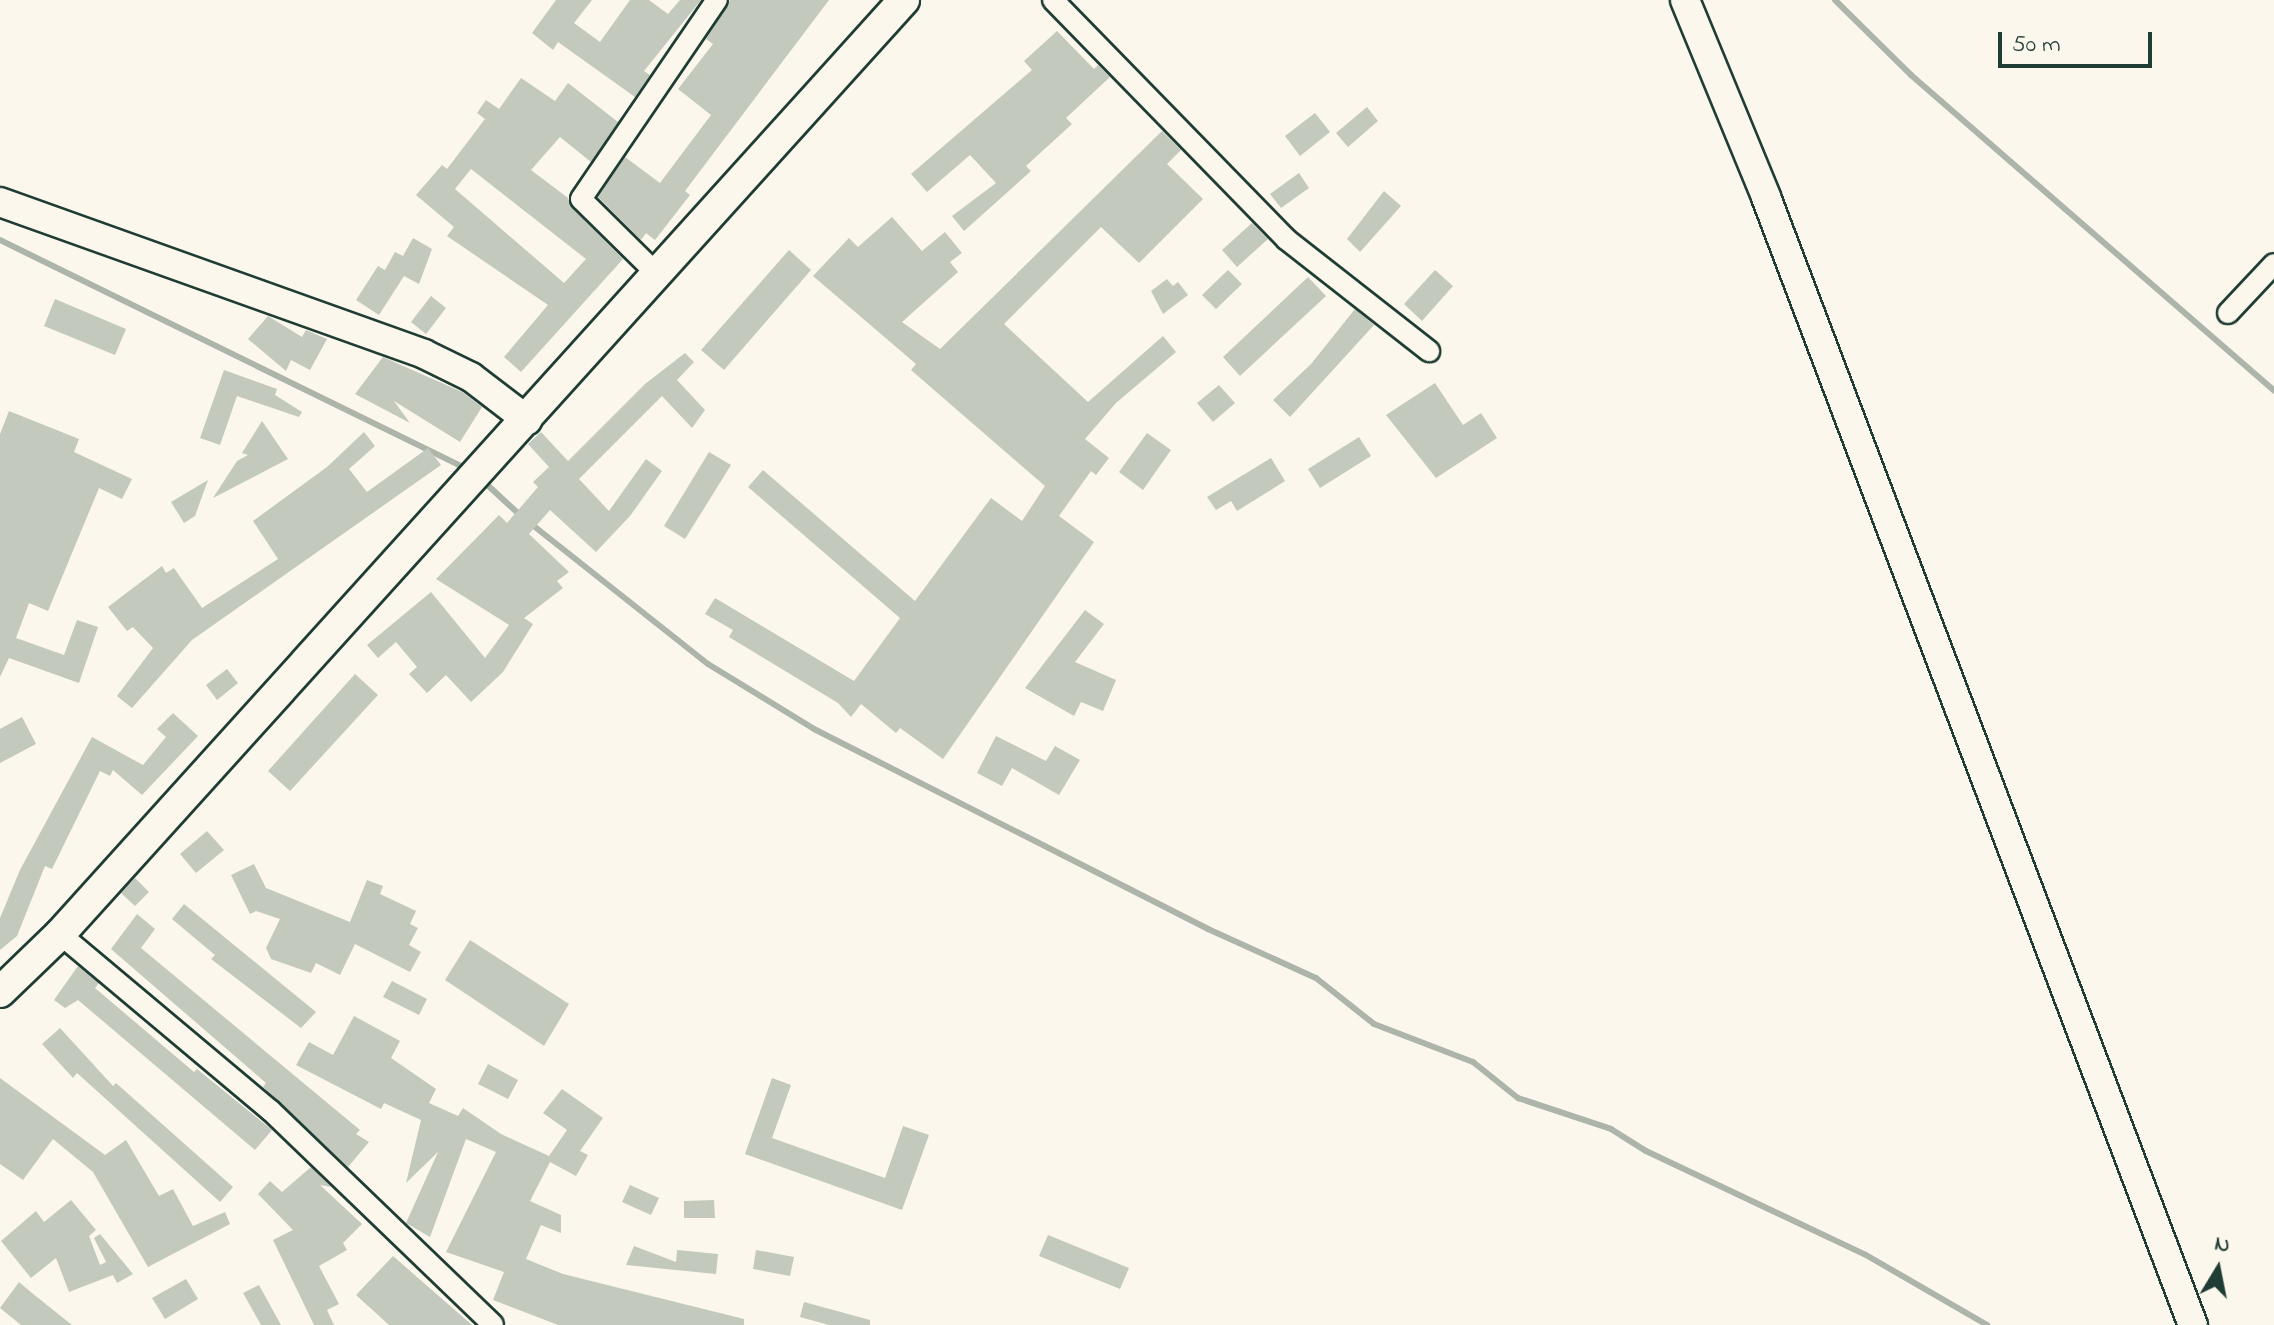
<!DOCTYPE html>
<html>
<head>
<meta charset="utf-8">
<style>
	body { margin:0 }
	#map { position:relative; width:2274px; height:1325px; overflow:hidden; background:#fbf7ec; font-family:"Indie Flower",sans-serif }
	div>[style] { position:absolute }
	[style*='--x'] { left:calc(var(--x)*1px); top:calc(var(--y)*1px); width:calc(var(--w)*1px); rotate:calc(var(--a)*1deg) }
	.stream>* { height:6px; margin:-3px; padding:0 3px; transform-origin:3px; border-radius:3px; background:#adb4aa }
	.building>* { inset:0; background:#c4c9be }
	.roads { filter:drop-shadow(2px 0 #1f3d34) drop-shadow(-2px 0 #1f3d34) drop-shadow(0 2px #1f3d34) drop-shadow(0 -2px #1f3d34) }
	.street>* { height:20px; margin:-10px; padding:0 10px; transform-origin:10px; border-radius:10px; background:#fbf7ec }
	.secondary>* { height:28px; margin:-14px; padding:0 14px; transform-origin:14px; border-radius:14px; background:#fbf7ec }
	.primary>* { height:30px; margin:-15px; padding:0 15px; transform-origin:15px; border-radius:15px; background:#fbf7ec }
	span { translate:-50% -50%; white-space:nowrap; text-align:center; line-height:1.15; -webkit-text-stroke:8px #fbf7ec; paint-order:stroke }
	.north { position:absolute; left:2178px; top:1229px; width:80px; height:80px; -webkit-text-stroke:6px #fbf7ec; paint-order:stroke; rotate:10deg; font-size:22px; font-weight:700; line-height:32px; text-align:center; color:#1f3d34 }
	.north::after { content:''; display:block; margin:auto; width:28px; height:36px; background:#1f3d34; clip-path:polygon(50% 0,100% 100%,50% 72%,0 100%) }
	.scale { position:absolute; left:1998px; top:32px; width:154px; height:36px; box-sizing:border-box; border:4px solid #1f3d34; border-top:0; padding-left:10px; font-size:24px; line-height:28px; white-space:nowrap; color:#1f3d34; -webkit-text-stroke:6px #fbf7ec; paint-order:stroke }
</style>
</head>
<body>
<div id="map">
	<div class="stream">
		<div style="--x:1835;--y:0;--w:107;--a:44.6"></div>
		<div style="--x:1911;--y:75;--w:481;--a:41"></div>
		<div style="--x:0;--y:240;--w:520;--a:26.12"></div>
		<div style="--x:482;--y:480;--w:53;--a:42.7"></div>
		<div style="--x:530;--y:523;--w:227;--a:38.4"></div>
		<div style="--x:708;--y:664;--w:124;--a:31.5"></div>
		<div style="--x:814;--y:729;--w:442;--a:26.9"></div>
		<div style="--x:1208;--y:929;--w:119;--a:24.4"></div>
		<div style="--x:1316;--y:978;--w:74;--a:38.4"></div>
		<div style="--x:1374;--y:1024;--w:106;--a:21"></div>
		<div style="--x:1473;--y:1062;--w:58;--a:38.7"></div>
		<div style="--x:1518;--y:1098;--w:98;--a:18.4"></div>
		<div style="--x:1611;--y:1129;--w:41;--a:32.2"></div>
		<div style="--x:1646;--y:1151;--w:243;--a:25.3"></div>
		<div style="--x:1866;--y:1255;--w:140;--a:30"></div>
	</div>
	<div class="building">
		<div style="clip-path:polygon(556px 0,592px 0,574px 23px,600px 42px,630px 0,649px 0,668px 14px,680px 0,701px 0,644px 71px,650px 75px,635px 97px,558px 42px,553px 50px,532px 33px)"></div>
		<div style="clip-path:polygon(730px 0,829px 0,685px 191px,690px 195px,655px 240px,646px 233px,641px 240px,598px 197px,625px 157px,660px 183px,711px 115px,678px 89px,713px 44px,706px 39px)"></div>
		<div style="clip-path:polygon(1057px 31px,1094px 69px,1098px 65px,1110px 77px,1066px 118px,1072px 124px,1026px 166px,1031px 171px,964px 231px,952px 216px,996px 183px,970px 155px,927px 192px,911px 174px,1032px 70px,1024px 61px)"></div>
		<div style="clip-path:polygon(evenodd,521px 78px,555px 101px,568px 83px,618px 122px,591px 162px,560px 137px,531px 170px,568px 198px,572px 208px,623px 259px,521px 372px,504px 357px,548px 305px,447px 236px,454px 227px,416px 195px,442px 165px,447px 169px,485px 119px,477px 113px,486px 100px,499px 109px,521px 78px,471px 169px,586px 259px,564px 283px,455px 189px,471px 169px)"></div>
		<div style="clip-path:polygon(1367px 107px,1378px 121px,1348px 147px,1336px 133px)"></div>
		<div style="clip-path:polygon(1315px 113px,1330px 132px,1300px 156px,1285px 136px)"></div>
		<div style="clip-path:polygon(1162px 131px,1181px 150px,1167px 164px,1203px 199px,1139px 263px,1101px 227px,1004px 324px,1088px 402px,1163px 336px,1176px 352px,1116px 403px,1085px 439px,1109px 458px,1096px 475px,1091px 471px,1059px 516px,1094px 542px,943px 759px,900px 728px,896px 733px,861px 704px,851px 717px,838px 703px,729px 637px,733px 630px,705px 614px,715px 598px,854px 681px,900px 618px,748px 487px,763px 470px,915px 601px,991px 498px,1022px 521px,1045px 486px,911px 370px,916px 364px,813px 276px,849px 238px,858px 247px,892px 217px,922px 251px,945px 232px,962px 253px,950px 262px,958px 272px,902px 322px,940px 349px)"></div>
		<div style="clip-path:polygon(1299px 173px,1309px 188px,1281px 208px,1270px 194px)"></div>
		<div style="clip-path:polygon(1384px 191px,1401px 206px,1360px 252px,1347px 239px)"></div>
		<div style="clip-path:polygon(1252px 223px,1268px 239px,1237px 267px,1222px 250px)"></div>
		<div style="clip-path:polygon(413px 238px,432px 249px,419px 284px,404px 276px,379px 315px,356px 300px,378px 266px,385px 270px,395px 252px,403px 256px)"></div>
		<div style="clip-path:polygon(789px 250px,811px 270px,724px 370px,701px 350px)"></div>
		<div style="clip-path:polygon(1228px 270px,1242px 284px,1216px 309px,1202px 295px)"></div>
		<div style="clip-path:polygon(1435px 270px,1453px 286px,1422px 321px,1404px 304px)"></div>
		<div style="clip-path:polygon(1308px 277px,1326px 296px,1240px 376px,1223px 357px)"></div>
		<div style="clip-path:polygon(1167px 279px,1173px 286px,1178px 282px,1188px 295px,1163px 314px,1151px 291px)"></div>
		<div style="clip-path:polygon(431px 296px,446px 308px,426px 334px,411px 322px)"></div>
		<div style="clip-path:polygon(55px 299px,126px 329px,115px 355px,44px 326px)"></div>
		<div style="clip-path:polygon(1355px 309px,1374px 325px,1290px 417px,1273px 400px,1311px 364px)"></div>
		<div style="clip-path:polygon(268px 316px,302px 337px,306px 330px,327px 339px,310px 370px,291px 360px,286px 371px,248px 339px)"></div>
		<div style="clip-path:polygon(685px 353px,694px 362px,677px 380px,705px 410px,692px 428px,662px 396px,579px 479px,609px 511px,646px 459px,662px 471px,630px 516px,596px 552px,550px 510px,529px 534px,569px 572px,557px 581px,563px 588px,524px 618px,533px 624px,503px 672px,471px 702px,446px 675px,427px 693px,409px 674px,417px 667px,396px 642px,378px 658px,367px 645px,431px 592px,485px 658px,509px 625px,436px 579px,499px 515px,507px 523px,538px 487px,533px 482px,549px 467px,528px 444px,541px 432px,568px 461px,645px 384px)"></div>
		<div style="clip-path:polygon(383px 357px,462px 392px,482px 407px,460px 442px,394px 401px,410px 423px,355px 394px)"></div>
		<div style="clip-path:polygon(224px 370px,277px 389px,275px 395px,302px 412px,299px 417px,237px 396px,220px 445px,200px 438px)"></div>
		<div style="clip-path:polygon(1435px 383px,1463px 425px,1481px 413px,1497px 438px,1436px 478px,1386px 415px)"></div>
		<div style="clip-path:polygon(1219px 385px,1235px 403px,1213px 422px,1197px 403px)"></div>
		<div style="clip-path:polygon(9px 411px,79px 439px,74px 452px,132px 479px,122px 499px,99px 488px,48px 611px,29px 603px,16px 638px,64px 655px,77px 620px,98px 627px,79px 683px,9px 658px,0 677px,0 434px)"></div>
		<div style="clip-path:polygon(262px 421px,288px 459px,213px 498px,237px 461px,248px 455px,242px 453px)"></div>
		<div style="clip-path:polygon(364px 432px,375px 446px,349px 469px,367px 492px,428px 448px,441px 465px,192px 640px,132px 708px,117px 696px,153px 648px,133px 627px,127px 631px,108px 607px,162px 566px,166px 573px,174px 568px,202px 608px,278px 559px,253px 521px,327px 467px)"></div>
		<div style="clip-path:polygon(1147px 433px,1171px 450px,1143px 490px,1119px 472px)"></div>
		<div style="clip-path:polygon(1359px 437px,1371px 456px,1320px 488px,1308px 469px)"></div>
		<div style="clip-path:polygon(709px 452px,731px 465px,685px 539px,664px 526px)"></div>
		<div style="clip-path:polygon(1271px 458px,1285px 481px,1237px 511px,1231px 501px,1216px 510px,1207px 497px)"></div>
		<div style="clip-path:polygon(208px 480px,195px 516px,184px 523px,171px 502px)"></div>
		<div style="clip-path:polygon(1085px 610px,1104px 624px,1075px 662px,1116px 680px,1103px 711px,1081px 702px,1074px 716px,1025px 688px)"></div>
		<div style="clip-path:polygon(227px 669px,238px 683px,217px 700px,206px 685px)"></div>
		<div style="clip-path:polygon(355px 674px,378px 695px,290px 791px,268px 771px)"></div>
		<div style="clip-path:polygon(173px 713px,198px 736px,142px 795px,113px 770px,110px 776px,100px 771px,52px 869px,45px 866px,17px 936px,0 950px,0 918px,20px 870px,92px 737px,143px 765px,166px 737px,157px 729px)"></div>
		<div style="clip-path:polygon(22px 717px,36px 744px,0 763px,0 729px)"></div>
		<div style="clip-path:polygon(996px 736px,1046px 761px,1055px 746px,1080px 760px,1059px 795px,1012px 768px,1002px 786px,977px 773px)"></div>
		<div style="clip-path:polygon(207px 831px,224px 850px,196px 873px,180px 854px)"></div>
		<div style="clip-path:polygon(254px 864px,266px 888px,350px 922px,367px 880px,383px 886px,380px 894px,416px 911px,410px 924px,418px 928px,409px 945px,421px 952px,410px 972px,355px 944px,340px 975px,316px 963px,311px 973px,271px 959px,266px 948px,280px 919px,256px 911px,250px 914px,231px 875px)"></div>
		<div style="clip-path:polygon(135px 878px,149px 892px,135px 906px,121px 893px)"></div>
		<div style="clip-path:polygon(184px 904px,316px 1012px,301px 1028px,211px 959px,215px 955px,172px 919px)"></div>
		<div style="clip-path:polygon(137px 914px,155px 929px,141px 948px,360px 1130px,356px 1134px,369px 1142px,348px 1167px,263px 1087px,266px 1083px,111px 949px)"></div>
		<div style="clip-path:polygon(470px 940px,569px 1004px,544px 1046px,445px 980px)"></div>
		<div style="clip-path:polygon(78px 966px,99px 983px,95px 988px,194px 1072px,197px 1069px,272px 1130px,255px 1150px,78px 1000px,65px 1008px,54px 1000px)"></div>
		<div style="clip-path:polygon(392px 981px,427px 999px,419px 1015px,383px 997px)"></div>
		<div style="clip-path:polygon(354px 1016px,400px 1041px,391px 1058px,436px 1089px,429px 1103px,458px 1116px,463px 1108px,501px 1134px,549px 1156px,567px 1130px,543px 1113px,562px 1089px,603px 1118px,580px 1151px,588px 1155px,576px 1176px,550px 1162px,530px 1201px,561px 1215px,561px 1233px,541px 1225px,526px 1259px,563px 1274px,744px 1319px,744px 1325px,558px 1325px,493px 1300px,504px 1272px,446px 1252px,496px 1152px,466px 1139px,430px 1237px,406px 1223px,438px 1152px,406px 1183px,421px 1120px,384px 1103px,381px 1109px,296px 1065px,309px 1042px,333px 1055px)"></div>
		<div style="clip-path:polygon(60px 1028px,113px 1086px,116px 1083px,233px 1187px,220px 1202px,77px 1073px,73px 1078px,42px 1044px)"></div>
		<div style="clip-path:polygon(488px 1064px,518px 1080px,508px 1099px,478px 1084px)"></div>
		<div style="clip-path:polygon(0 1078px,105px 1155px,126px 1140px,159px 1196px,173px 1189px,193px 1226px,225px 1212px,230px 1224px,148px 1267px,93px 1172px,53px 1139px,23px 1180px,0 1164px)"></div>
		<div style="clip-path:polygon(772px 1078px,791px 1085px,772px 1138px,885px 1178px,903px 1126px,929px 1135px,902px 1210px,745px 1154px)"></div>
		<div style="clip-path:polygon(311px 1167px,331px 1187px,320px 1185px,362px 1224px,343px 1243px,347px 1250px,319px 1266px,339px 1304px,327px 1310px,334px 1325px,314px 1325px,273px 1240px,293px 1230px,258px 1194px,270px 1181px,282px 1192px)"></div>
		<div style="clip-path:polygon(630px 1185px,659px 1198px,651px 1215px,622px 1202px)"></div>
		<div style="clip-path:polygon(71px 1200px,96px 1230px,89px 1236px,100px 1265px,106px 1262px,94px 1238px,100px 1234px,133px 1274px,117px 1283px,113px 1275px,69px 1292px,56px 1258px,31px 1278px,1px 1241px,36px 1211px,44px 1222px)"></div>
		<div style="clip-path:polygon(714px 1200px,715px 1218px,684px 1218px,684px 1201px)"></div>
		<div style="clip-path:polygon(1048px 1235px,1129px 1268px,1120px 1289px,1039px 1256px)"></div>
		<div style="clip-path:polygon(634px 1246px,676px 1262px,677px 1250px,718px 1254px,716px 1274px,626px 1265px)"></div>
		<div style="clip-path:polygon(756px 1250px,794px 1257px,790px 1276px,753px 1269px)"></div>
		<div style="clip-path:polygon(393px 1256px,472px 1325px,389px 1325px,356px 1295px)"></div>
		<div style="clip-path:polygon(186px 1279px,198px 1299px,165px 1319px,152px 1298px)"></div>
		<div style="clip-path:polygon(19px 1282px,32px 1293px,72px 1325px,21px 1325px,0 1308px)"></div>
		<div style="clip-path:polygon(259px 1285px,281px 1325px,261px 1325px,243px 1293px)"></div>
		<div style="clip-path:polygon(804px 1302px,870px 1320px,870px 1325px,829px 1325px,800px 1317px)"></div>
	</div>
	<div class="roads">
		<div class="street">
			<div style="--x:1053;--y:0;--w:334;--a:45.7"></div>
			<div style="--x:1286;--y:239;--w:182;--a:38.1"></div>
			<div style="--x:658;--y:275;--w:108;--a:-135.4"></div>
			<div style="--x:581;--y:199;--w:241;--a:-55.7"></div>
			<div style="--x:2228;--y:313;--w:67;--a:-46.8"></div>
			<div style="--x:60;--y:934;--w:275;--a:40"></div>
			<div style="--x:271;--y:1111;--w:308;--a:43.9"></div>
		</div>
		<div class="secondary">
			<div style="--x:1685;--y:0;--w:213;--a:67.6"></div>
			<div style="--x:1766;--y:197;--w:1206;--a:69.27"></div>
			<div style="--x:0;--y:202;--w:450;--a:19.7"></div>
			<div style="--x:424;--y:354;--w:52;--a:26.1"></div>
			<div style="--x:471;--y:377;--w:71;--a:37.5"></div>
		</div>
		<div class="primary">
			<div style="--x:0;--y:992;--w:83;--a:-44"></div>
			<div style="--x:60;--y:934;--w:1259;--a:-47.9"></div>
		</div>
	</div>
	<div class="north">N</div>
	<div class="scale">50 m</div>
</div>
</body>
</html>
